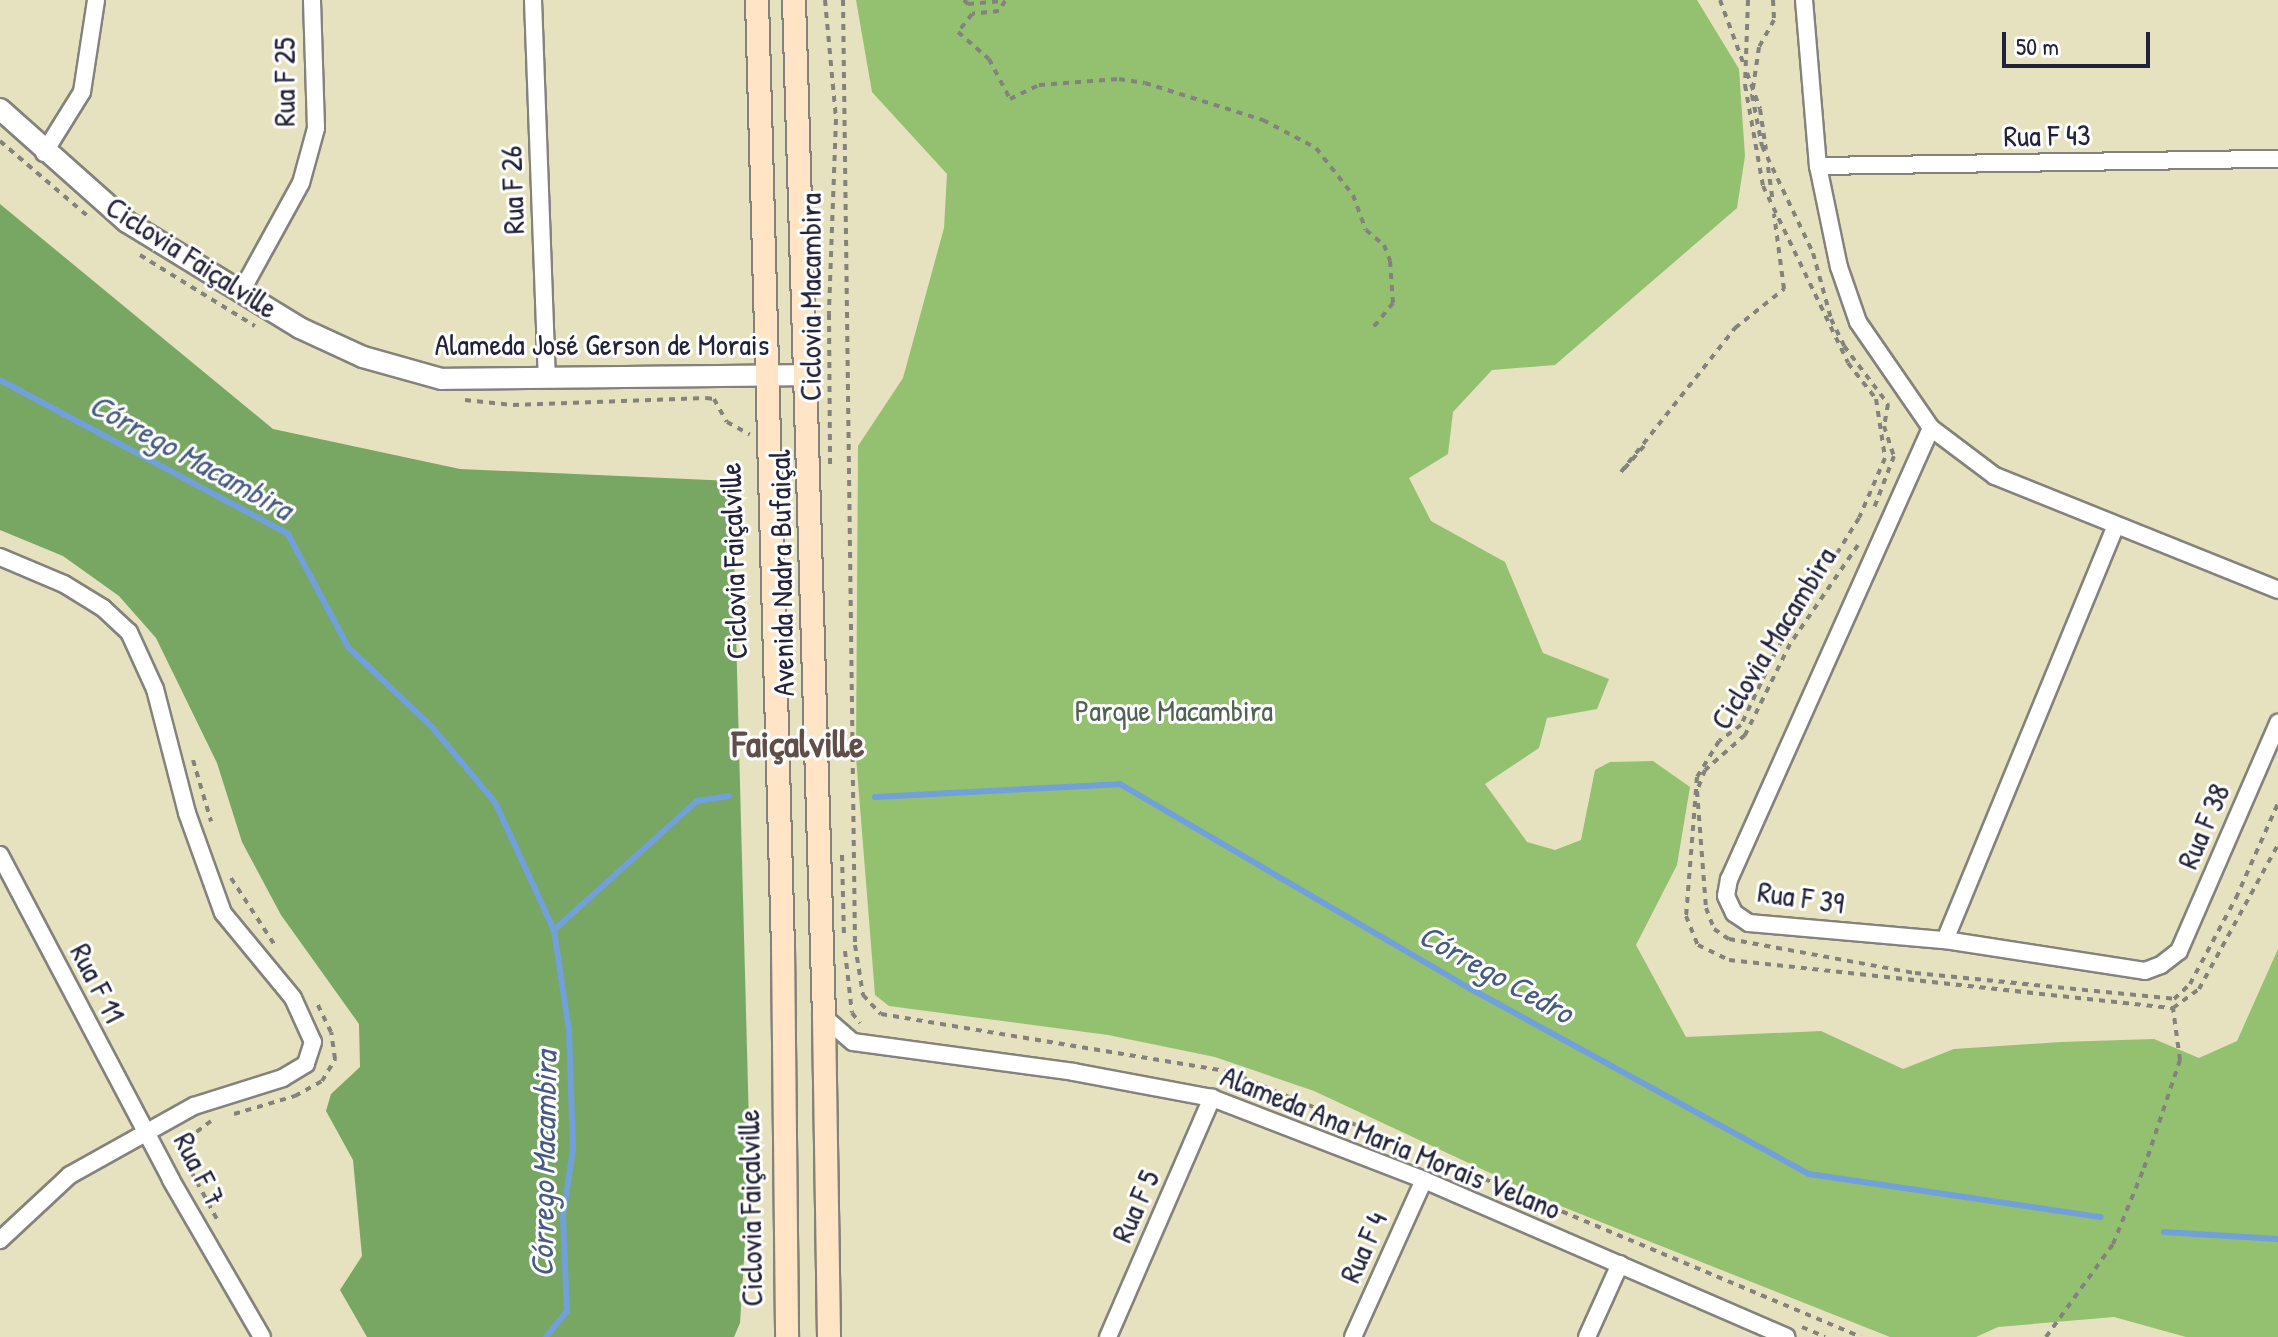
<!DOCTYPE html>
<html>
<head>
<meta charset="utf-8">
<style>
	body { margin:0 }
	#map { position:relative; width:2278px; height:1337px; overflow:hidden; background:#e6e1be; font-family:"Patrick Hand",sans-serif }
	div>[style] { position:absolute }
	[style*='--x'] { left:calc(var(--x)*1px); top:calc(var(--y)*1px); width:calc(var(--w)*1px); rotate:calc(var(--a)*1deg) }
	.green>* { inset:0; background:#94c170 }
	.forest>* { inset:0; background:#77a762 }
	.stream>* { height:6px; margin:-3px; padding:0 3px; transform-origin:3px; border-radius:3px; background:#71a0da }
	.path>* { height:4px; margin-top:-2px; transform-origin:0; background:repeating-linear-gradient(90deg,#84827c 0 6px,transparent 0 12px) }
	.roads { filter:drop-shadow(2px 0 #84827c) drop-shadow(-2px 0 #84827c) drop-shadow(0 2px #84827c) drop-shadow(0 -2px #84827c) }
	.minor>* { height:16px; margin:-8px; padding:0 8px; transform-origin:8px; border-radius:8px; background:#fff }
	.tertiary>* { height:20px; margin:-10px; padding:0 10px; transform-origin:10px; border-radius:10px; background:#fff }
	.secondary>* { height:22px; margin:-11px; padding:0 11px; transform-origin:11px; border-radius:11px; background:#ffe4c6 }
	span { translate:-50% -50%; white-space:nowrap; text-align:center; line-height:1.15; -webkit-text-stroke:6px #fff; paint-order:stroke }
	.street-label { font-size:30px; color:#22223b }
	.park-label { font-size:30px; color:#506250 }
	.water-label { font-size:32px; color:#465b83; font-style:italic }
	.district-label { font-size:38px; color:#604e48; font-weight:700 }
	.scale { position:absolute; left:2002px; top:32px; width:148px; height:36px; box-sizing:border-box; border:4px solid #22223b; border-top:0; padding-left:10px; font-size:24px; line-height:28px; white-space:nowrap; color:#22223b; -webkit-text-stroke:6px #fff; paint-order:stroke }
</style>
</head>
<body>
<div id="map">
	<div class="green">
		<div style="clip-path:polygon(856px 0,1697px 0,1739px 69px,1745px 156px,1737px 208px,1555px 365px,1492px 370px,1453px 412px,1448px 454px,1409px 478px,1431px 521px,1505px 562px,1543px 653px,1609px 679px,1597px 709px,1547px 718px,1539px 748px,1485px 784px,1527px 842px,1555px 850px,1581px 840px,1595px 770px,1610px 762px,1653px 761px,1690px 787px,1677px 865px,1636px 945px,1686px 1037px,1821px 1031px,1903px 1069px,1954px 1049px,2061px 1042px,2154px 1039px,2199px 1058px,2237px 1041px,2278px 949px,2278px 1337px,2186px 1337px,2114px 1317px,1998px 1327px,1976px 1337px,1890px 1337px,1563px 1207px,1314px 1091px,1215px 1057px,1108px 1035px,889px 1006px,875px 995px,856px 757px,858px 446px,903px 378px,944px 228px,947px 174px,872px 92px)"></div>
	</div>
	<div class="forest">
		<div style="clip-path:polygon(0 204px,273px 429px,460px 469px,732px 481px,750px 1163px,740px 1323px,734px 1337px,367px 1337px,340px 1290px,362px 1256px,353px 1160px,326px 1111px,331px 1094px,360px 1067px,359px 1024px,281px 915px,242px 842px,217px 763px,156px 638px,119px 596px,63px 556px,0 530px)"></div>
	</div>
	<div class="stream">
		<div style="--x:0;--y:380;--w:327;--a:28.1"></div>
		<div style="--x:288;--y:534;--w:128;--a:62"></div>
		<div style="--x:348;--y:647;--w:116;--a:43.6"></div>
		<div style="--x:432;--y:727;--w:98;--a:50"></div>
		<div style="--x:495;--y:802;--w:141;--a:65.3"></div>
		<div style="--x:554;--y:930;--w:101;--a:81.5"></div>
		<div style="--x:569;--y:1030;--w:119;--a:88.1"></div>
		<div style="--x:573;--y:1149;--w:69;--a:98.4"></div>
		<div style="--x:563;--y:1217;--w:94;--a:87.6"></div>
		<div style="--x:567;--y:1311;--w:33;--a:129"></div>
		<div style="--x:875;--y:797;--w:245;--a:-3"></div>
		<div style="--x:1120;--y:784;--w:394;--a:30.3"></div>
		<div style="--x:1460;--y:983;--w:398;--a:28.7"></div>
		<div style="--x:1809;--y:1174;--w:295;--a:8.4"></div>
		<div style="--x:554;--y:930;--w:193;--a:-42.1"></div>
		<div style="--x:697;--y:801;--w:32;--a:-9"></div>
		<div style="--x:2164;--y:1232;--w:114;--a:3.5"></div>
	</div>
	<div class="path">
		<div style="--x:825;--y:0;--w:120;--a:84.7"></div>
		<div style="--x:836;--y:119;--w:195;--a:92.1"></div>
		<div style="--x:829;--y:314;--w:152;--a:89.6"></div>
		<div style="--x:843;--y:0;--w:945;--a:89.27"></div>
		<div style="--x:855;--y:945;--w:51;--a:80.9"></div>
		<div style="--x:863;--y:995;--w:26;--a:47"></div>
		<div style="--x:881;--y:1014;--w:354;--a:9.4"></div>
		<div style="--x:1230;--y:1072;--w:684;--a:22.78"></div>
		<div style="--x:964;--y:0;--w:6;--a:45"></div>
		<div style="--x:968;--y:4;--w:37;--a:-5"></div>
		<div style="--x:1005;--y:1;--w:12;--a:121"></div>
		<div style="--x:999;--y:11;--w:27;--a:174"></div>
		<div style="--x:972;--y:14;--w:23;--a:128"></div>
		<div style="--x:958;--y:32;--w:41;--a:41.1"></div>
		<div style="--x:989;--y:59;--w:45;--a:62.3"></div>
		<div style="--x:1010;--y:99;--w:32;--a:-26"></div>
		<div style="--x:1039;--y:85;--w:80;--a:-4.3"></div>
		<div style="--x:1119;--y:79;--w:26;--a:9"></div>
		<div style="--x:1145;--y:83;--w:124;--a:17.4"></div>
		<div style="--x:1263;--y:120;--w:60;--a:27.8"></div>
		<div style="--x:1316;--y:148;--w:60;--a:51.8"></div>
		<div style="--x:1353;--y:195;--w:37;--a:70"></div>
		<div style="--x:1366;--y:230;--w:23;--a:40"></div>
		<div style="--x:1384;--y:245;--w:17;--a:69"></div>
		<div style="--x:1390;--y:261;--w:42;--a:85.9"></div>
		<div style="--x:1393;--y:303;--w:32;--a:129"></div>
		<div style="--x:1720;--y:0;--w:69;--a:69.7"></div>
		<div style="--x:1748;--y:0;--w:85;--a:92"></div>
		<div style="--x:1745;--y:85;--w:103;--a:79.9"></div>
		<div style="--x:1763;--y:186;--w:196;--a:64.3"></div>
		<div style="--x:1848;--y:363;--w:46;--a:52.1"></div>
		<div style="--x:1876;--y:399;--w:60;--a:81.3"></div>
		<div style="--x:1885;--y:458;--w:65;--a:113.4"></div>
		<div style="--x:1859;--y:518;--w:157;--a:122"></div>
		<div style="--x:1776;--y:651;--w:82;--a:115.3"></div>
		<div style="--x:1741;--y:725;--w:27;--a:144"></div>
		<div style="--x:1719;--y:741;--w:42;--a:121.4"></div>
		<div style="--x:1697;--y:777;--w:139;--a:94.5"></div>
		<div style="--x:1686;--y:916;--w:31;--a:68"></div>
		<div style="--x:1698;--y:945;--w:34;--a:26"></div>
		<div style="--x:1729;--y:960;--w:447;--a:6.2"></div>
		<div style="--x:2173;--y:1008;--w:32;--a:-36"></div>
		<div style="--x:2199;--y:989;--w:164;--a:-61.3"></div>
		<div style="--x:1773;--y:0;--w:20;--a:87"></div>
		<div style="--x:1774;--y:20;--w:31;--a:119"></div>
		<div style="--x:1759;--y:47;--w:49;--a:98.3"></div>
		<div style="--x:1752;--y:95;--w:52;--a:78.9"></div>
		<div style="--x:1762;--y:146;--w:119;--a:64.5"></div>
		<div style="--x:1813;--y:253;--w:68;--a:74.7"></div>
		<div style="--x:1831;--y:319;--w:30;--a:64"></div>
		<div style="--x:1844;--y:346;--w:73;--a:52.8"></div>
		<div style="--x:1888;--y:404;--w:22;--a:100"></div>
		<div style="--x:1884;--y:426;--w:32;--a:72"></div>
		<div style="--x:1894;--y:456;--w:56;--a:111"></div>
		<div style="--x:1747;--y:73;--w:38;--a:70"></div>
		<div style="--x:1760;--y:109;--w:41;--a:81.7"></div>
		<div style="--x:0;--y:141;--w:120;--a:40.6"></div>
		<div style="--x:1768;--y:167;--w:35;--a:82"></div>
		<div style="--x:140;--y:255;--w:135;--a:31.7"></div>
		<div style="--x:465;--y:400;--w:48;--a:5.9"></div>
		<div style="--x:513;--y:405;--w:193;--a:-2.1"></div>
		<div style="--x:706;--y:398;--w:8;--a:7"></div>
		<div style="--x:714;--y:399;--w:26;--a:61"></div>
		<div style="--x:727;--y:422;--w:26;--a:29"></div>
		<div style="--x:1644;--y:446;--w:35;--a:131"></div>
		<div style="--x:1621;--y:472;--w:184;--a:-51.6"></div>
		<div style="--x:1735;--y:328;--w:63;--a:-38.5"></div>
		<div style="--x:1784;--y:289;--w:76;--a:-97.6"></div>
		<div style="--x:1858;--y:545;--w:120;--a:124.5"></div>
		<div style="--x:1790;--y:644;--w:102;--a:116.3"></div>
		<div style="--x:1745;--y:735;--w:53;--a:138.8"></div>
		<div style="--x:1705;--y:770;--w:22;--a:111"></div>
		<div style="--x:1697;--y:791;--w:117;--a:85.6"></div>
		<div style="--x:1706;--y:908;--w:22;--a:69"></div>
		<div style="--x:1714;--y:929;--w:18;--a:34"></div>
		<div style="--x:1729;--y:939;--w:189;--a:10.4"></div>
		<div style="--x:1915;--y:973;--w:260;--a:5.7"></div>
		<div style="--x:2174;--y:999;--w:22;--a:-43"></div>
		<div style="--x:2190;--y:984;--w:98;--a:-61.9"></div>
		<div style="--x:2236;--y:898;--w:104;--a:-66.1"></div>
		<div style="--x:193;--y:760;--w:64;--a:73.6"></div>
		<div style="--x:842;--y:855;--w:83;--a:88.6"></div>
		<div style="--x:231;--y:878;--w:79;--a:56.9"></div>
		<div style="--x:845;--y:951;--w:62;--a:83.6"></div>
		<div style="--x:852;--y:1013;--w:13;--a:51"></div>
		<div style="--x:234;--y:1114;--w:64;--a:-16.4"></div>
		<div style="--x:295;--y:1096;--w:31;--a:-29"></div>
		<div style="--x:322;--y:1081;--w:26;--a:-59"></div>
		<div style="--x:335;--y:1059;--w:27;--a:-98"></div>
		<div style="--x:331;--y:1032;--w:32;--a:-116"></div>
		<div style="--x:211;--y:1121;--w:21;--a:143"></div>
		<div style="--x:194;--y:1134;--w:20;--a:114"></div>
		<div style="--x:186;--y:1152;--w:20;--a:75"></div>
		<div style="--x:191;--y:1171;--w:59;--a:61.7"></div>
		<div style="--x:1802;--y:1327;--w:25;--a:23"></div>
		<div style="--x:2046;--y:1337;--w:115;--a:-54.2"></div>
		<div style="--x:2113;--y:1244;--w:82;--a:-67.8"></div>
		<div style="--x:2144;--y:1168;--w:114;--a:-71.6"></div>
		<div style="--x:2180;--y:1060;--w:52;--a:-97.7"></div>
	</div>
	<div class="roads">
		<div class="minor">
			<div style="--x:533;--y:0;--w:378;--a:87.9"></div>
			<div style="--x:1804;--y:0;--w:167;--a:85.2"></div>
			<div style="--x:1818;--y:166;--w:103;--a:78.3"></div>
			<div style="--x:1839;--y:267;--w:58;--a:70.9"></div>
			<div style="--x:1858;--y:322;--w:129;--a:55.4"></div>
			<div style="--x:1931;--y:428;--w:80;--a:36.9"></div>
			<div style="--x:1995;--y:476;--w:305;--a:21.9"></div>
			<div style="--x:44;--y:153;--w:72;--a:-58.1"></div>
			<div style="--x:82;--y:92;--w:93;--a:-81.3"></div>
			<div style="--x:1818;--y:166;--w:460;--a:-0.9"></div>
			<div style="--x:241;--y:292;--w:124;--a:-61.2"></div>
			<div style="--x:301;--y:183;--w:57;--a:-74.7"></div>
			<div style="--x:316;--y:128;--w:128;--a:-91.8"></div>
			<div style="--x:1931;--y:428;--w:494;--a:114.1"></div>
			<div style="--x:1729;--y:879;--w:17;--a:100"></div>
			<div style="--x:1726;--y:896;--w:19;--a:65"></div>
			<div style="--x:1734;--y:913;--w:18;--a:34"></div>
			<div style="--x:1749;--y:923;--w:197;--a:5"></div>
			<div style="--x:1945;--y:940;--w:447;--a:-67.6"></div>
			<div style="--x:0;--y:557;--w:69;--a:22.9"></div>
			<div style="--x:64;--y:584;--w:46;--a:31.6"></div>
			<div style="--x:103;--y:608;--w:35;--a:43"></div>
			<div style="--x:129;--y:632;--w:63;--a:65.5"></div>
			<div style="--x:155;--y:689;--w:128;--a:75.5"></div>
			<div style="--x:187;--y:813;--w:106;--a:70.2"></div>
			<div style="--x:223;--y:913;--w:110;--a:50.5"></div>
			<div style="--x:293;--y:998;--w:48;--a:65.6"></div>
			<div style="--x:313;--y:1042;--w:23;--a:108"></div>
			<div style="--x:306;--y:1064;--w:27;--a:149"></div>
			<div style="--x:283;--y:1078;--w:93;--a:162.5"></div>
			<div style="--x:194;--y:1106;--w:142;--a:150.9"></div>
			<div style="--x:70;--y:1175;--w:96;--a:137.1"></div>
			<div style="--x:0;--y:855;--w:367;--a:62.2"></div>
			<div style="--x:171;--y:1180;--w:181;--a:59.9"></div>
			<div style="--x:1945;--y:940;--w:202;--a:8.8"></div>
			<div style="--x:2145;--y:971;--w:17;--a:-21"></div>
			<div style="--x:2161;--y:965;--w:23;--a:-38"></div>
			<div style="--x:2179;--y:951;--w:249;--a:-66.5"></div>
			<div style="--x:824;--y:1017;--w:38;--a:41"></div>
			<div style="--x:853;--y:1042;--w:223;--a:7.7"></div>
			<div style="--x:1074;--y:1072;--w:140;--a:10.7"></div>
			<div style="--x:1212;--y:1098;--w:227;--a:21.1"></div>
			<div style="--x:1424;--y:1180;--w:395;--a:23.4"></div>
			<div style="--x:1108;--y:1337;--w:261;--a:-66.5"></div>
			<div style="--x:1353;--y:1337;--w:172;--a:-65.7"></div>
			<div style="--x:1587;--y:1337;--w:80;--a:-65.7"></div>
		</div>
		<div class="tertiary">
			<div style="--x:0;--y:109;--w:170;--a:41.7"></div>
			<div style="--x:127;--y:222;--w:203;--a:31.5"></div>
			<div style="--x:300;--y:328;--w:69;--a:24.7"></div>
			<div style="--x:363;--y:357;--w:82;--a:15.6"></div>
			<div style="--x:442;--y:379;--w:364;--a:-0.6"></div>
		</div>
		<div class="secondary">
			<div style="--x:757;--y:0;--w:946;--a:88.43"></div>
			<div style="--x:783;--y:946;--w:391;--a:89.4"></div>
			<div style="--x:794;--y:0;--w:1017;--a:88.31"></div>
			<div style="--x:824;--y:1017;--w:320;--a:89.1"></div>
		</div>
	</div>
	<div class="street-label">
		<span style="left:284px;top:82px;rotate:-90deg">Rua F 25</span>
		<span style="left:2047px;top:135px;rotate:-1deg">Rua F 43</span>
		<span style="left:512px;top:190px;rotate:-92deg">Rua F 26</span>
		<span style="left:192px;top:257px;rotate:33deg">Ciclovia Faiçalville</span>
		<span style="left:810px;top:297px;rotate:-90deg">Ciclovia Macambira</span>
		<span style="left:602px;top:344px">Alameda José Gerson de Morais</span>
		<span style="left:733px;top:561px;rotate:-92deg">Ciclovia Faiçalville</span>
		<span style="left:781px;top:573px;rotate:-91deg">Avenida Nadra Bufaiçal</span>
		<span style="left:1773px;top:638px;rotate:-58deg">Ciclovia Macambira</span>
		<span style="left:2203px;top:826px;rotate:-67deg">Rua F 38</span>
		<span style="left:1801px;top:897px;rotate:8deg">Rua F 39</span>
		<span style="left:98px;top:983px;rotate:63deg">Rua F 11</span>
		<span style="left:1391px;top:1142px;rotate:22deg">Alameda Ana Maria Morais Velano</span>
		<span style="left:200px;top:1169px;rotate:63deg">Rua F 7</span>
		<span style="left:1135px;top:1206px;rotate:-66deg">Rua F 5</span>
		<span style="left:750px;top:1208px;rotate:-91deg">Ciclovia Faiçalville</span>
		<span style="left:1363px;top:1247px;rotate:-66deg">Rua F 4</span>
	</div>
	<div class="park-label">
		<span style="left:1174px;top:710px">Parque Macambira</span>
	</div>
	<div class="water-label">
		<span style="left:191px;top:457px;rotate:29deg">Córrego Macambira</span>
		<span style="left:1496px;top:974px;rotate:29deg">Córrego Cedro</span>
		<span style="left:544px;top:1164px;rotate:-89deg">Córrego Macambira</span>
	</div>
	<div class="district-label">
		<span style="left:798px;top:744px">Faiçalville</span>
	</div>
	<div class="scale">50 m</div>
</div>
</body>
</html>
